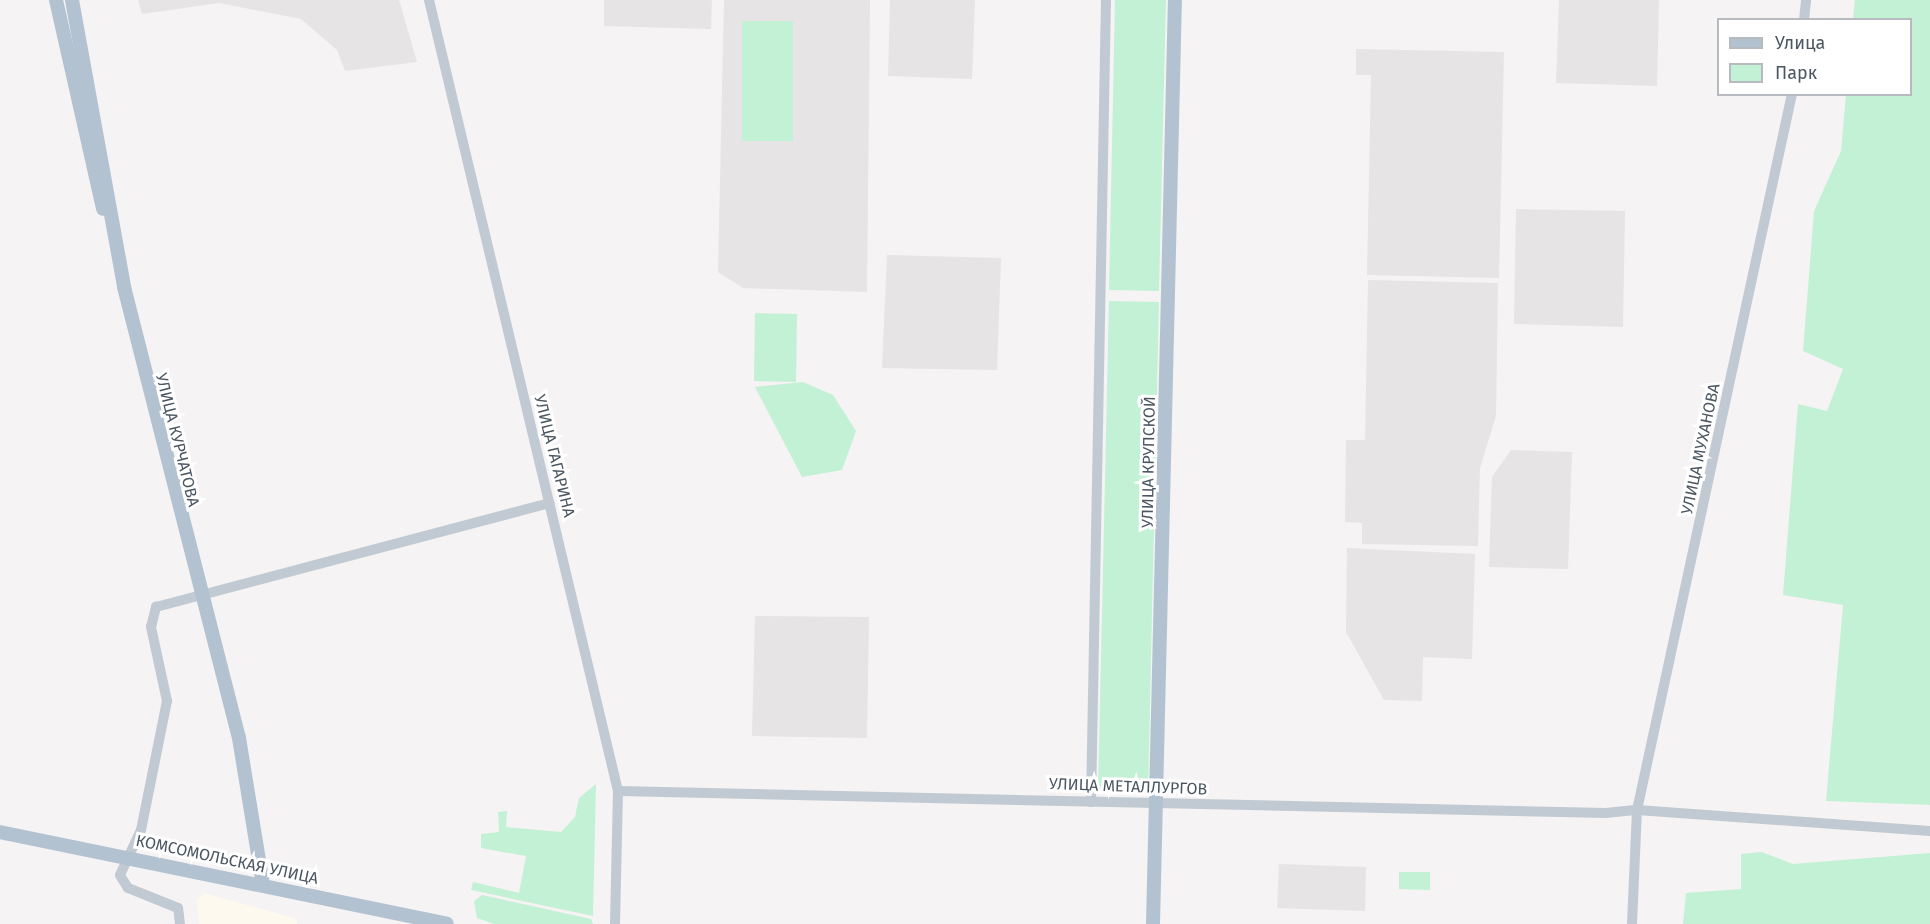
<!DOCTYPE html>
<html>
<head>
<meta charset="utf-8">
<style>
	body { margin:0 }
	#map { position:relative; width:1930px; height:924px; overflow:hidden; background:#f5f3f3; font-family:"Fira Sans",sans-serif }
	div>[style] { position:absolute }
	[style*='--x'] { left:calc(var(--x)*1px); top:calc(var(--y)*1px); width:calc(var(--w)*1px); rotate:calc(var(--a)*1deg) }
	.commercial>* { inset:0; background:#fdf9ef }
	.education>* { inset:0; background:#e6e4e5 }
	.green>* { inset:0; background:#c3f1d5 }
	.minor>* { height:10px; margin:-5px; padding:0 5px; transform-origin:5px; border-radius:5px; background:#c1cad2 }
	.major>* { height:14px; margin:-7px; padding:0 7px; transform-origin:7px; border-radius:7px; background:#b3c2d1 }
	span { translate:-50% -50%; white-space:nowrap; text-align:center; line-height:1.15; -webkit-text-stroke:6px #fff; paint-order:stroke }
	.street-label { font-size:16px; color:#4a5661 }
	.legend { position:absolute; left:1717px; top:18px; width:195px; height:78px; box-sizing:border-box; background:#fff; border:2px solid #b7bbc0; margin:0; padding:8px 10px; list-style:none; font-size:18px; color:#4a5661 }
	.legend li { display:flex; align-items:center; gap:12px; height:30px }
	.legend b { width:30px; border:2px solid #b7bbc0 }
</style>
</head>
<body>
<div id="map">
	<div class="commercial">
		<div style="clip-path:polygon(205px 893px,297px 919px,297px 924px,199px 924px,197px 900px)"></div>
	</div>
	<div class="education">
		<div style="clip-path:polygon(138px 0,399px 0,417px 62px,345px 71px,337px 50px,301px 19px,219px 3px,142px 14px)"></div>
		<div style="clip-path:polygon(604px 0,712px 0,711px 29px,604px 26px)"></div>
		<div style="clip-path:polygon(724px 0,870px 0,867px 292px,743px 288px,718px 272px)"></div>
		<div style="clip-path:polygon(890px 0,975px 0,972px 79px,888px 76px)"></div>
		<div style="clip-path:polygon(1559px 0,1659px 0,1657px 86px,1556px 83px)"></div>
		<div style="clip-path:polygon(1356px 49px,1504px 52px,1499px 278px,1367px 275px,1371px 75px,1356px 75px)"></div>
		<div style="clip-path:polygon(1516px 209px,1625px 211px,1623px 327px,1514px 324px)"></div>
		<div style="clip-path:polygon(887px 255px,1001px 258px,997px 370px,882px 368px)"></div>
		<div style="clip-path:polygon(1368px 280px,1498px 283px,1496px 416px,1480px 468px,1478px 546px,1362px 544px,1362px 523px,1345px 522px,1346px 440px,1365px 440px)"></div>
		<div style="clip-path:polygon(1511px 450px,1572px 452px,1568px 569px,1489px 567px,1492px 477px)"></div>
		<div style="clip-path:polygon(1347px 548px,1475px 554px,1472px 659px,1423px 657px,1422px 701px,1384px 700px,1346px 632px)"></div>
		<div style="clip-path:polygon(755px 616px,869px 617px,867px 738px,752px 736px)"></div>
		<div style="clip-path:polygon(1279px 864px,1366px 867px,1365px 911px,1277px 908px)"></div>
	</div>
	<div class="green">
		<div style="clip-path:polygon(1115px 0,1166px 0,1159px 291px,1109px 290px)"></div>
		<div style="clip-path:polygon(1855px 0,1930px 0,1930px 805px,1826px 801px,1843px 605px,1783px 595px,1798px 404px,1827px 411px,1843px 369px,1803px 351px,1814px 211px,1841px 151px,1846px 95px,1910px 94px,1910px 20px,1853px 19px)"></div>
		<div style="clip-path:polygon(742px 21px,793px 21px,793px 141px,742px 141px)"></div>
		<div style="clip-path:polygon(1109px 301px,1159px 302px,1148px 794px,1098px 792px)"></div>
		<div style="clip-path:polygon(755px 313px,797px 314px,796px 382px,754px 381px)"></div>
		<div style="clip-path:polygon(803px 382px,833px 395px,856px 431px,842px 470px,802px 477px,755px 387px)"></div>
		<div style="clip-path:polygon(596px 784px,593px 916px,471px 890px,473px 882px,519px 893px,526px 856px,481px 848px,481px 834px,499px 832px,498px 812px,507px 811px,506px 827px,561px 832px,575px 817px,579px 798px)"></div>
		<div style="clip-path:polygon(1762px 852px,1793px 864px,1930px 853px,1930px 924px,1683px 924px,1686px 893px,1741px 889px,1741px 854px)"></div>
		<div style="clip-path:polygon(1399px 872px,1430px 872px,1430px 890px,1399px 889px)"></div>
		<div style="clip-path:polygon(482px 895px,591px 919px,593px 924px,494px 924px,477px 918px,474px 901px)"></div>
	</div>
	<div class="minor">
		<div style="--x:429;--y:0;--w:813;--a:76.56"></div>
		<div style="--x:618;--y:791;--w:133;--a:91.3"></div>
		<div style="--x:1804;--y:20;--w:20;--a:-84"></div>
		<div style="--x:618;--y:791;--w:988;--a:1.28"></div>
		<div style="--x:1606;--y:813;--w:31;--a:-6"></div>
		<div style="--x:1637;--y:810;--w:294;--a:4.1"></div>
		<div style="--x:1091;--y:802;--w:802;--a:-88.93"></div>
		<div style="--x:180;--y:924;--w:16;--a:-97"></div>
		<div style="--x:178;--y:908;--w:54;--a:-158.2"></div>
		<div style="--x:128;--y:888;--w:15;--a:-122"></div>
		<div style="--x:120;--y:875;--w:50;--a:-65"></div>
		<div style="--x:141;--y:830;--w:132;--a:-78.6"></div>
		<div style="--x:167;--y:701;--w:76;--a:-102.2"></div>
		<div style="--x:151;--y:627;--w:21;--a:-76"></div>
		<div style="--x:156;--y:607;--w:407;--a:-14.8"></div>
		<div style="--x:1632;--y:924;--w:114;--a:-87.5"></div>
		<div style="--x:1637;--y:810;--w:733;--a:-77.79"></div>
	</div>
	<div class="major">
		<div style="--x:56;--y:0;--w:214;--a:77.3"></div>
		<div style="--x:72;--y:0;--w:292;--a:79.7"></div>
		<div style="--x:124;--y:287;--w:465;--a:75.7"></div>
		<div style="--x:239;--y:738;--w:148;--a:80.7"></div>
		<div style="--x:0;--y:832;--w:456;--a:11.6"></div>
		<div style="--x:1153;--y:924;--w:924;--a:-88.64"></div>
	</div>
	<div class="street-label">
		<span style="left:177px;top:440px;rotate:76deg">УЛИЦА КУРЧАТОВА</span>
		<span style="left:1701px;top:449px;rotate:-78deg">УЛИЦА МУХАНОВА</span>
		<span style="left:554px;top:456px;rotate:76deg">УЛИЦА ГАГАРИНА</span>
		<span style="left:1149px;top:462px;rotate:-89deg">УЛИЦА КРУПСКОЙ</span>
		<span style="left:1128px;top:787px;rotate:2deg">УЛИЦА МЕТАЛЛУРГОВ</span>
		<span style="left:227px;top:860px;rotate:12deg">КОМСОМОЛЬСКАЯ УЛИЦА</span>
	</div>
	<ul class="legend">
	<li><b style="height:8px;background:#b3c2d1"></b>Улица</li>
	<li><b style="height:16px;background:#c3f1d5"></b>Парк</li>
	</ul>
</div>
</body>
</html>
